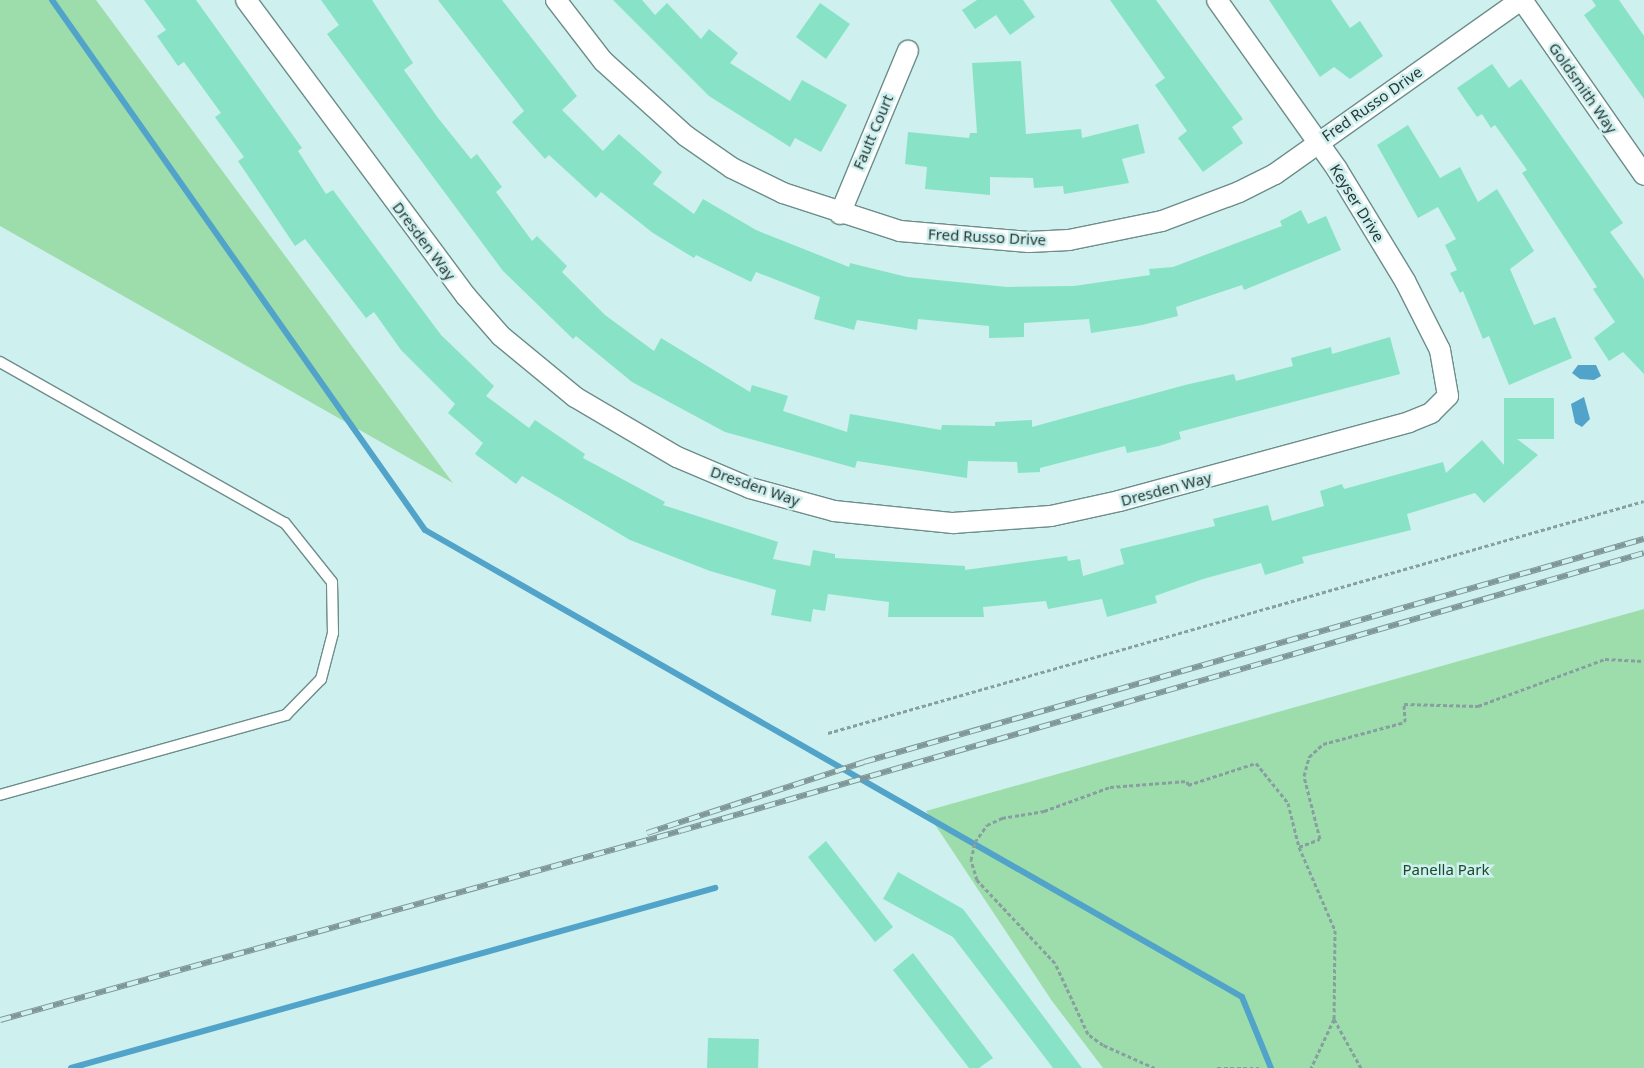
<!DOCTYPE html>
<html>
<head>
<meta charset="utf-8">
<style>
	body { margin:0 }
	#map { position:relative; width:1644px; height:1068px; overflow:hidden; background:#cef0ee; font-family:"Noto Sans",sans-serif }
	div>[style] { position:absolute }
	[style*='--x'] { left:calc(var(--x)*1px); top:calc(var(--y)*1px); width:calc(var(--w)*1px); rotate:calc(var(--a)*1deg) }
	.green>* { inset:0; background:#9dddac }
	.water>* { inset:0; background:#52a3ca }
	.stream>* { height:6px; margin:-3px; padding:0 3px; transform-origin:3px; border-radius:3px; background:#52a3ca }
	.building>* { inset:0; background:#88e3c6 }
	.path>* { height:3px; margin-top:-1.5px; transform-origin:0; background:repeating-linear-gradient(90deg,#87a09f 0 4px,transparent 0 6.5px) }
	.roads { filter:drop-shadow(1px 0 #6d8d8b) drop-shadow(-1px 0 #6d8d8b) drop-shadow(0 1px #6d8d8b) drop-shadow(0 -1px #6d8d8b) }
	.service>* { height:10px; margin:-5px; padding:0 5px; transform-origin:5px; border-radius:5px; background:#fff }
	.minor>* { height:20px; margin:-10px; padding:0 10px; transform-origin:10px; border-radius:10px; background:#fff }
	.rail>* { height:5.5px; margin-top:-2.75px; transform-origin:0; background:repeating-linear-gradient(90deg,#cef0ee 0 11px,#7f9796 0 22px); box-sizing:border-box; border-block:1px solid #7f9796 }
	span { translate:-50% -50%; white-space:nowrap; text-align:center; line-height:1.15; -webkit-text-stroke:5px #cef0ee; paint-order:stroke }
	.street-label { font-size:15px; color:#293636 }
	.park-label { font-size:15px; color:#1a4a29 }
</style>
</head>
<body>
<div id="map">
	<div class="green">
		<div style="clip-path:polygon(0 0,96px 0,453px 483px,0 226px)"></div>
		<div style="clip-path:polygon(1644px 609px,1644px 1068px,1103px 1068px,1052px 1001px,926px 811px)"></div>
	</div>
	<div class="water">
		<div style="clip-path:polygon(1578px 365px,1596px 365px,1601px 376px,1594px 380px,1580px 379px,1572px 373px)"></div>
		<div style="clip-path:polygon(1584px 397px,1590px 419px,1582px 427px,1575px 423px,1571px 404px)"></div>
	</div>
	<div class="stream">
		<div style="--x:52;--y:0;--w:648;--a:54.86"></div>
		<div style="--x:425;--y:530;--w:941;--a:29.75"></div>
		<div style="--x:1242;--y:997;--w:77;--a:67.8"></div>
		<div style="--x:71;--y:1068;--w:669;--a:-15.62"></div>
	</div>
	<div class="building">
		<div style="clip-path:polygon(144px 0,196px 0,302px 148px,298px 151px,326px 194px,333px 190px,441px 335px,494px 386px,486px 396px,529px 428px,535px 420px,585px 454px,583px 458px,665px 502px,663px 505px,778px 542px,773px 559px,810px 566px,813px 550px,835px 554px,835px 558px,965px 566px,965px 570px,1067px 556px,1068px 561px,1080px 559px,1083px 576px,1124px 564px,1120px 549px,1215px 526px,1213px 519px,1268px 505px,1272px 521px,1324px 506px,1320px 491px,1342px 484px,1344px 489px,1443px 462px,1446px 473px,1482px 440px,1504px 465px,1504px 398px,1554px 398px,1554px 439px,1517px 439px,1538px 455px,1484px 503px,1475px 493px,1407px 514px,1411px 530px,1302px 557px,1304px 563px,1265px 575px,1261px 563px,1203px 579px,1155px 596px,1157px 603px,1107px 617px,1102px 599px,1048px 609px,1046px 601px,983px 607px,984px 617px,888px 617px,889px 602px,828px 594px,825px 611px,813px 609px,811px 622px,771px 615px,776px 590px,710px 571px,630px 540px,522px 476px,516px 484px,475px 454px,483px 443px,448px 413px,455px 404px,401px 350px,374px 312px,366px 318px,305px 239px,295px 246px,238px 161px,244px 157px,215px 117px,221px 113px,184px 62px,178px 66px,157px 36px,166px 30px)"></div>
		<div style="clip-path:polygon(321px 0,372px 0,413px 63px,404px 70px,438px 118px,471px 159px,477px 154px,502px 187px,496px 192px,532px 241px,537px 236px,567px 266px,562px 272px,605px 315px,654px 351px,661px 338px,750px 392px,752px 385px,788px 396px,783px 411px,847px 432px,850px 414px,941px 430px,942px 425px,995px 426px,995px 422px,1032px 420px,1032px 427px,1185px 385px,1234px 374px,1236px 381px,1293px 366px,1291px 358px,1331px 347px,1332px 354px,1390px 337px,1400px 374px,1179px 432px,1181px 439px,1159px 446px,1127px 453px,1125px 446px,1040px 468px,1040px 472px,1018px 473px,1017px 462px,968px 461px,967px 478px,857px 461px,855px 468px,725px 432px,632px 382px,576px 336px,573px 339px,503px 271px,327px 34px,339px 25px)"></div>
		<div style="clip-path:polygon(438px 0,502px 0,577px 96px,562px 110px,603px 151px,619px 134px,662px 172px,653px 184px,694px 214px,703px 199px,756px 230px,849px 267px,850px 263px,907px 277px,1007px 287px,1074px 286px,1150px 275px,1149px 269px,1173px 267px,1282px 226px,1280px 221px,1301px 210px,1308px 224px,1326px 216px,1341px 250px,1244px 290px,1242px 285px,1176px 307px,1178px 316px,1142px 325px,1091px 333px,1089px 319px,1024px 323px,1024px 337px,989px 338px,989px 326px,918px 319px,917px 330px,857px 320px,854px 330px,814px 319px,820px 297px,756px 272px,751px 282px,696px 255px,694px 258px,653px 233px,601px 192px,596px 198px,549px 155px,545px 159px,512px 122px,524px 111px)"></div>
		<div style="clip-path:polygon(613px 0,642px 0,655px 15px,667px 3px,701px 39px,709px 29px,738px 53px,730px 63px,790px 101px,802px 80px,847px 105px,821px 152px,795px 138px,790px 147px,709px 96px)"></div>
		<div style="clip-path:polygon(977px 0,1023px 0,1035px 17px,1010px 35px,996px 15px,975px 29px,962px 10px)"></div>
		<div style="clip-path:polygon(1110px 0,1156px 0,1243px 119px,1232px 127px,1243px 143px,1203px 172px,1178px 138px,1187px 131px,1155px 85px,1165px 78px)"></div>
		<div style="clip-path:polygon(1269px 0,1331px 0,1350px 28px,1360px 21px,1383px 56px,1350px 79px,1334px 67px,1320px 77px)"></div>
		<div style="clip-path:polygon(1592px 0,1619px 0,1644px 36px,1644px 99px,1584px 15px,1596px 6px)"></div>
		<div style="clip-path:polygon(820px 3px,850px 24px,826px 59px,796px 37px)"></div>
		<div style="clip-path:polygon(1021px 61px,1026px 134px,1081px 129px,1082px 138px,1138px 124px,1145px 153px,1122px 159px,1129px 183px,1064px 194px,1063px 186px,1034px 188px,1033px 178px,990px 177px,990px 195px,925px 189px,927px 167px,905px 164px,908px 132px,969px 138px,970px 133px,977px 133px,972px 63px)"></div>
		<div style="clip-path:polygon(1492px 64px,1509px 88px,1521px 79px,1623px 223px,1610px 232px,1644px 279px,1644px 374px,1623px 352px,1609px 361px,1594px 338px,1615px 322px,1593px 289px,1597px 287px,1522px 173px,1527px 170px,1495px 125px,1491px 128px,1482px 114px,1477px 117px,1457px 88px)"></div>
		<div style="clip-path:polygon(1408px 125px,1440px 178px,1460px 167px,1478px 202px,1497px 189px,1534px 251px,1510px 269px,1534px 325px,1555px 317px,1572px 358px,1509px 385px,1489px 336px,1483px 339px,1463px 291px,1460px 293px,1450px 273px,1457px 270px,1445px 245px,1456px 239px,1438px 207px,1418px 218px,1377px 145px)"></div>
		<div style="clip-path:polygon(826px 841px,893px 927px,875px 942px,808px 857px)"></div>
		<div style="clip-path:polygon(898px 872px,963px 909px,1082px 1068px,1053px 1068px,953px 937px,883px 899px)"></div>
		<div style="clip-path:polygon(913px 953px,993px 1058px,979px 1068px,969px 1068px,893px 970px)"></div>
		<div style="clip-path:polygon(708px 1038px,759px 1039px,758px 1068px,707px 1068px)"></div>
	</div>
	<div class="path">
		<div style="--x:828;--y:733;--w:848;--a:-15.87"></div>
		<div style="--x:1299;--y:847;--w:22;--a:-21"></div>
		<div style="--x:1320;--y:839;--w:65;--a:-104.3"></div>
		<div style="--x:1304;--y:776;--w:20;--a:-75"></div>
		<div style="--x:1309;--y:757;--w:19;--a:-43"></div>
		<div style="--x:1323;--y:744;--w:85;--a:-15"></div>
		<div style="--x:1405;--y:722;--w:18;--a:-93"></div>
		<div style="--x:1404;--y:704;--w:74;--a:1.5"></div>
		<div style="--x:1478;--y:706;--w:135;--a:-20.3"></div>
		<div style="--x:1605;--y:659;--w:39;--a:3"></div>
		<div style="--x:1334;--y:1019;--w:56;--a:61.1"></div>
		<div style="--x:1155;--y:1068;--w:57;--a:-156.1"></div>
		<div style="--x:1103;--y:1045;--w:19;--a:-144"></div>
		<div style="--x:1088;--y:1034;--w:78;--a:-114.9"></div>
		<div style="--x:1055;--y:963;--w:114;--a:-133.2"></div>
		<div style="--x:977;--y:880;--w:21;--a:-107"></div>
		<div style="--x:971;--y:860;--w:18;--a:-77"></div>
		<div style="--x:975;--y:842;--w:21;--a:-55"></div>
		<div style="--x:987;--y:825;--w:17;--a:-25"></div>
		<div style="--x:1002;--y:818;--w:43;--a:-9.5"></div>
		<div style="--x:1044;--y:811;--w:70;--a:-20"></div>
		<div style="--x:1110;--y:787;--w:77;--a:-4.5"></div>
		<div style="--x:1187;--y:781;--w:4;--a:76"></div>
		<div style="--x:1188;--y:785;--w:71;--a:-17.9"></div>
		<div style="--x:1256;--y:763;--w:51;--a:51.3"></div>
		<div style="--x:1288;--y:803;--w:45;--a:76"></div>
		<div style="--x:1299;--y:847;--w:90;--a:66.6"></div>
		<div style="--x:1335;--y:930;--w:89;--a:90.6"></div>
		<div style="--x:1334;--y:1019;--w:54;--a:115.1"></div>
		<div style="--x:1217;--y:1068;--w:42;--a:0"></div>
	</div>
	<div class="roads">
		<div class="service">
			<div style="--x:0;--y:362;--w:327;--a:29.5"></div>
			<div style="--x:285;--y:523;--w:75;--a:51.5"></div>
			<div style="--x:332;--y:582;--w:51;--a:88.9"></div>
			<div style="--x:333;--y:633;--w:48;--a:104.6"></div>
			<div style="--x:321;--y:679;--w:50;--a:134.2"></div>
			<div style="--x:286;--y:715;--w:297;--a:164.4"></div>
		</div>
		<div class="minor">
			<div style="--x:246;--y:0;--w:369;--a:53.4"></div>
			<div style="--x:466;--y:296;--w:53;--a:48.8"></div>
			<div style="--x:501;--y:336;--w:96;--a:39.5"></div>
			<div style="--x:575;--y:397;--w:118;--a:30.5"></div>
			<div style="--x:677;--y:457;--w:79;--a:23"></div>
			<div style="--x:750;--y:488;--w:87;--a:15.3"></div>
			<div style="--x:834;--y:511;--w:120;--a:5.8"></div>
			<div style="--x:953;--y:523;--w:98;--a:-4.1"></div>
			<div style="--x:1051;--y:516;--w:70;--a:-12.4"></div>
			<div style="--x:1119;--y:501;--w:301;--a:-15.2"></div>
			<div style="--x:1409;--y:422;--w:24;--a:-22"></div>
			<div style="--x:1431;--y:413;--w:24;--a:-45"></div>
			<div style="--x:1448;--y:396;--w:47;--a:-99.9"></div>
			<div style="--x:1440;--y:350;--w:77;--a:-116.9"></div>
			<div style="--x:1405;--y:281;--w:131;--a:-121.3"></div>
			<div style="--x:1337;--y:169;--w:207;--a:-125.4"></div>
			<div style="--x:556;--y:0;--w:77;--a:52.4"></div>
			<div style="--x:603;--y:61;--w:112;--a:42.1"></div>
			<div style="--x:686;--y:136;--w:56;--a:34.8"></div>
			<div style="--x:732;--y:168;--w:57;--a:26.1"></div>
			<div style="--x:783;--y:193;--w:123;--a:18"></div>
			<div style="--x:900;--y:231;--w:129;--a:4.9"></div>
			<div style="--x:1029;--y:242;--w:40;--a:-2.9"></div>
			<div style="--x:1069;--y:240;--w:95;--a:-11.5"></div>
			<div style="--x:1162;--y:221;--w:82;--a:-20.6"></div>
			<div style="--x:1239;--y:192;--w:40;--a:-26.6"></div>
			<div style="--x:1275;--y:174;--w:301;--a:-35.3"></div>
			<div style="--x:1522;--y:0;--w:213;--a:55.1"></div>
			<div style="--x:840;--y:214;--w:177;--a:-67.4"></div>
		</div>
	</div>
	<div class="rail">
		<div style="--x:647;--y:833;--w:228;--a:-18.1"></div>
		<div style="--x:864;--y:762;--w:811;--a:-15.96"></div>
		<div style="--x:0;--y:1020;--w:706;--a:-15.53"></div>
		<div style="--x:680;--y:831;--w:1003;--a:-16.09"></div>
	</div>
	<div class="street-label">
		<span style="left:1583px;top:88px;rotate:55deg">Goldsmith Way</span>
		<span style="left:1372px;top:104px;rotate:-35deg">Fred Russo Drive</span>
		<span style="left:873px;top:132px;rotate:-67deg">Fautt Court</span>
		<span style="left:1357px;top:203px;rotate:58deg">Keyser Drive</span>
		<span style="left:987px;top:237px;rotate:3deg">Fred Russo Drive</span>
		<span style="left:424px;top:241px;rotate:53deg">Dresden Way</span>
		<span style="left:755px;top:486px;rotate:19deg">Dresden Way</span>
		<span style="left:1166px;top:489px;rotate:-15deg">Dresden Way</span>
	</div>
	<div class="park-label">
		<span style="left:1446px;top:870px">Panella Park</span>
	</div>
</div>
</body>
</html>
